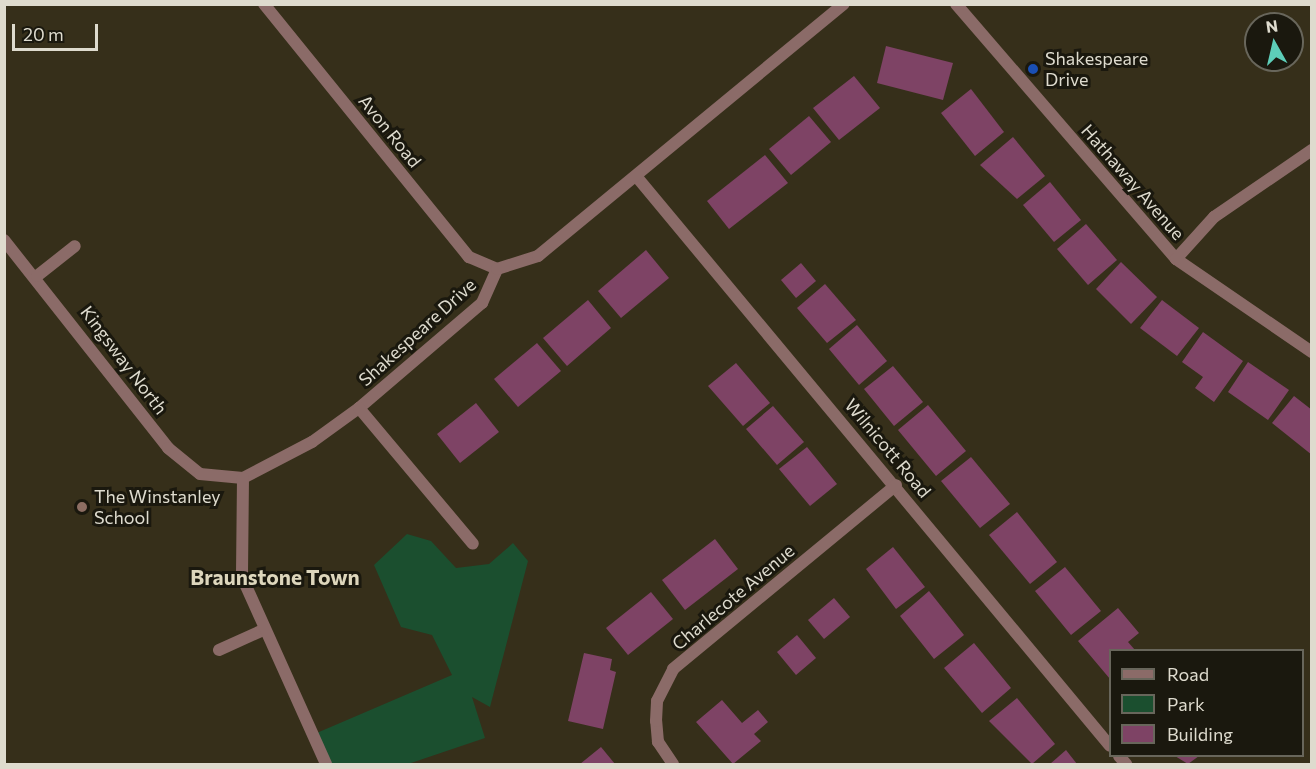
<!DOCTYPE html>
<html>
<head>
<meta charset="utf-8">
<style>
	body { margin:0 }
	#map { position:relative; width:1316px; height:769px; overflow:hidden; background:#362f1a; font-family:Commissioner,sans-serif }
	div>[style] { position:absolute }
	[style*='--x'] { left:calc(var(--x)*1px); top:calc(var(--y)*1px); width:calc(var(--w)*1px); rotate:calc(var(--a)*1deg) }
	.green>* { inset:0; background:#1b4f2f }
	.building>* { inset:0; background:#7e4365 }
	.lane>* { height:12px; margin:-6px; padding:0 6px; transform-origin:6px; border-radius:6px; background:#8b6b68 }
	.street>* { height:12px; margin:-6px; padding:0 6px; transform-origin:6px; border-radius:6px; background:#8b6b68 }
	.dots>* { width:16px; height:16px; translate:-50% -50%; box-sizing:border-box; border:3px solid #1a180e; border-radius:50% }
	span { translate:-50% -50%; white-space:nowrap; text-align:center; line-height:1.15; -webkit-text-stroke:6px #1a180e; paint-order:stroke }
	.poi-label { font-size:18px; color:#dedbce }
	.left { translate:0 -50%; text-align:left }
	.street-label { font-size:18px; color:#dedbce }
	.quarter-label { font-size:21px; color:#ddd6bc; font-weight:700 }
	.frame { position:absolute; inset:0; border:6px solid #dedbce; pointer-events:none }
	.legend { position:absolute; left:1109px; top:649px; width:195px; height:108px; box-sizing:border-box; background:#1a180e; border:2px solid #68665b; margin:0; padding:8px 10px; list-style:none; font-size:18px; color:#dedbce }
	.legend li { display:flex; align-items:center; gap:12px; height:30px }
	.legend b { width:30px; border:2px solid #68665b }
	.north { position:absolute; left:1244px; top:12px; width:60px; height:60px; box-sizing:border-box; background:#1a180e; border:2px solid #68665b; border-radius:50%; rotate:352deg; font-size:16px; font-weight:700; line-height:24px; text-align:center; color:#dedbce }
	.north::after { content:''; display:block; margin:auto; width:21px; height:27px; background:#5dceb9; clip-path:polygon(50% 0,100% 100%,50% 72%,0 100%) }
	.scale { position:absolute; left:12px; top:24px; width:86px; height:27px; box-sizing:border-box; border:3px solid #dedbce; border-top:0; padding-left:8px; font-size:18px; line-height:21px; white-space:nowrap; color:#dedbce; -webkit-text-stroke:4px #1a180e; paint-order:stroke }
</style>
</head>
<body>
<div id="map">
	<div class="green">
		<div style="clip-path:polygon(407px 534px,431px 541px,456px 568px,489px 564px,513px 543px,528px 561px,490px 707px,472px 697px,485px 738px,408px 764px,326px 764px,312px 735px,452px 675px,432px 635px,401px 627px,374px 565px)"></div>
	</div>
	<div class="building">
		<div style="clip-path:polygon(886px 46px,953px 63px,943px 100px,877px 83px)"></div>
		<div style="clip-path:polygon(854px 76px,880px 108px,839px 140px,813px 108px)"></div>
		<div style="clip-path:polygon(971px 89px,1004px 132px,975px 156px,941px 113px)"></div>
		<div style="clip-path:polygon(809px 116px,831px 142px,791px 175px,769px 149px)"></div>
		<div style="clip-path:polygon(1013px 137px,1045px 176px,1017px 199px,980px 165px)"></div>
		<div style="clip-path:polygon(765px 155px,788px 183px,729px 229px,707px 201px)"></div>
		<div style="clip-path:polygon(1050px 182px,1081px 220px,1054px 242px,1023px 205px)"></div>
		<div style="clip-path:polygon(1086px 224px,1117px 260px,1088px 285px,1057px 249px)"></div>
		<div style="clip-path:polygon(646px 250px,669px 278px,621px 318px,598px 291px)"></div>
		<div style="clip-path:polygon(1121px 262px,1157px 297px,1131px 324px,1096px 289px)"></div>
		<div style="clip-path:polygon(801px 263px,816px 281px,796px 298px,781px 280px)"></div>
		<div style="clip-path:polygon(825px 284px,856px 320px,827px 343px,797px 308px)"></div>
		<div style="clip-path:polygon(588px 300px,611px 328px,567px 366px,543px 338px)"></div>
		<div style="clip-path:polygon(1162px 300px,1199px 328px,1177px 356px,1140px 328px)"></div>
		<div style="clip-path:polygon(857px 325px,887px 361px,859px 385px,829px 349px)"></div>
		<div style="clip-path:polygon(1203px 332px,1243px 361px,1214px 402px,1195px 388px,1203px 377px,1182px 362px)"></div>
		<div style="clip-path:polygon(537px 343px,561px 371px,518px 407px,494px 379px)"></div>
		<div style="clip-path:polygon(1248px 362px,1289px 390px,1268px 420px,1228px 392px)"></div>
		<div style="clip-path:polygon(736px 363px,770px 403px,743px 426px,708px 386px)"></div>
		<div style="clip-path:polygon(893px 366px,923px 402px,894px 426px,864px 389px)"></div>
		<div style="clip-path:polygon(1294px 396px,1312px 410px,1312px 455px,1272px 423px)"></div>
		<div style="clip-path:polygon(476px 403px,499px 432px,460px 463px,437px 434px)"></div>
		<div style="clip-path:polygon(928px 405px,966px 451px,936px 476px,898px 430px)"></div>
		<div style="clip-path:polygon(773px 406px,804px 442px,777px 465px,746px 429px)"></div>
		<div style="clip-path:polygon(807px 447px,837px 484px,810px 506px,779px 469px)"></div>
		<div style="clip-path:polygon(971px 457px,1010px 504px,980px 528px,941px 481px)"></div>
		<div style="clip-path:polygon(1017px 512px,1057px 562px,1030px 584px,989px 535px)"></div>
		<div style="clip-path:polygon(715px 539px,738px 569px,685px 610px,662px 580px)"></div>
		<div style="clip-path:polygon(893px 547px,925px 587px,896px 609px,866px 569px)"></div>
		<div style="clip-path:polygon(1065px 567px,1101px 611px,1071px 635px,1035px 591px)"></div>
		<div style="clip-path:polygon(929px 591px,964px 635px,934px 659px,900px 616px)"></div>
		<div style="clip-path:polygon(651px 592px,673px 619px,628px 655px,606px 628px)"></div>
		<div style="clip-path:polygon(834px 598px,850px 617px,824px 639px,808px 620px)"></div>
		<div style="clip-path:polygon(1118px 608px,1139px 633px,1128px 642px,1135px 650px,1110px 650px,1110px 679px,1078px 641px)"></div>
		<div style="clip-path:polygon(797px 635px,816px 658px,796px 675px,777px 652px)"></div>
		<div style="clip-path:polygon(974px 643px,1011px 688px,982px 713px,944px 668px)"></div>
		<div style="clip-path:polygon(584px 653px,612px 659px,610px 670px,616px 672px,603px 729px,568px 721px)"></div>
		<div style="clip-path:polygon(1017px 698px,1055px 744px,1032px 764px,989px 721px)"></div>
		<div style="clip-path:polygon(722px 700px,742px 723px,758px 710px,768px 722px,754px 734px,761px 741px,733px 764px,696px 722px)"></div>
		<div style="clip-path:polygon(601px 747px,615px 764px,580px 764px)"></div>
		<div style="clip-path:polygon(1066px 750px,1077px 764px,1050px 764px)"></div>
		<div style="clip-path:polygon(1175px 756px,1199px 756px,1188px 764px)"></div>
	</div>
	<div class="lane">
		<div style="--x:219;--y:650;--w:48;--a:-24.4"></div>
	</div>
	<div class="street">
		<div style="--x:264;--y:4;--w:326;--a:51"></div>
		<div style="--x:469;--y:257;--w:30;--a:23"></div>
		<div style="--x:956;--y:4;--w:337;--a:49.2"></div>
		<div style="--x:1176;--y:259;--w:165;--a:34.4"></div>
		<div style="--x:636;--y:176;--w:741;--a:50.25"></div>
		<div style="--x:4;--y:240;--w:265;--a:51.7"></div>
		<div style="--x:168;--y:448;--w:41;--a:39.1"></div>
		<div style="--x:200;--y:474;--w:43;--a:5.3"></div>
		<div style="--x:243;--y:478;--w:78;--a:-27.6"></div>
		<div style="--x:312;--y:442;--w:58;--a:-35.9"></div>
		<div style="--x:359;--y:408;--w:162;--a:-40.5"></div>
		<div style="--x:482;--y:303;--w:37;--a:-66"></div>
		<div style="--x:497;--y:269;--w:43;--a:-17.6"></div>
		<div style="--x:538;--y:256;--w:396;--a:-39.5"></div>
		<div style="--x:1176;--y:259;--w:57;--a:-47.9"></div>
		<div style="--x:1214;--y:217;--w:119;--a:-34.4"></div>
		<div style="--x:37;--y:276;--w:48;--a:-38.3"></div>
		<div style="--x:359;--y:408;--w:177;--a:50"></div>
		<div style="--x:243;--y:478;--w:99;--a:90.6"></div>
		<div style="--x:242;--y:577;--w:205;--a:65.8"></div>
		<div style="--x:1119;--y:756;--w:11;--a:49"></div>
		<div style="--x:673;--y:764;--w:27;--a:-124"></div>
		<div style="--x:658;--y:742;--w:21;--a:-95"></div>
		<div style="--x:656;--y:721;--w:20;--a:-87"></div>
		<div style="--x:657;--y:701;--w:36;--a:-63"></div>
		<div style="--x:673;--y:669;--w:289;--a:-39.5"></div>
	</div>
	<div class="dots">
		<div style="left:1033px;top:69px;background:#1a4fb4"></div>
		<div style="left:82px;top:507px;background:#8d6e63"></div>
	</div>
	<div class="poi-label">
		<span class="left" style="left:1045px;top:69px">Shakespeare<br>Drive</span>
		<span class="left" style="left:94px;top:507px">The Winstanley<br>School</span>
	</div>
	<div class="street-label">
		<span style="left:390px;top:131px;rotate:51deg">Avon Road</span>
		<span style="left:1133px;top:182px;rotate:49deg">Hathaway Avenue</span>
		<span style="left:417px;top:332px;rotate:-42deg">Shakespeare Drive</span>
		<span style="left:124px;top:360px;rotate:53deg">Kingsway North</span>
		<span style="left:888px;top:448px;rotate:50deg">Wilnicott Road</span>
		<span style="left:733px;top:597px;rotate:-40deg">Charlecote Avenue</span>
	</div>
	<div class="quarter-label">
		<span style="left:275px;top:577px">Braunstone Town</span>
	</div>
	<div class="frame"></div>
	<ul class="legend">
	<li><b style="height:8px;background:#8b6b68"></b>Road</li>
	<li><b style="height:16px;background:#1b4f2f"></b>Park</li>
	<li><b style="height:16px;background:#7e4365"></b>Building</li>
	</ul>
	<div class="north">N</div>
	<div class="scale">20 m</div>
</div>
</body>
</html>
